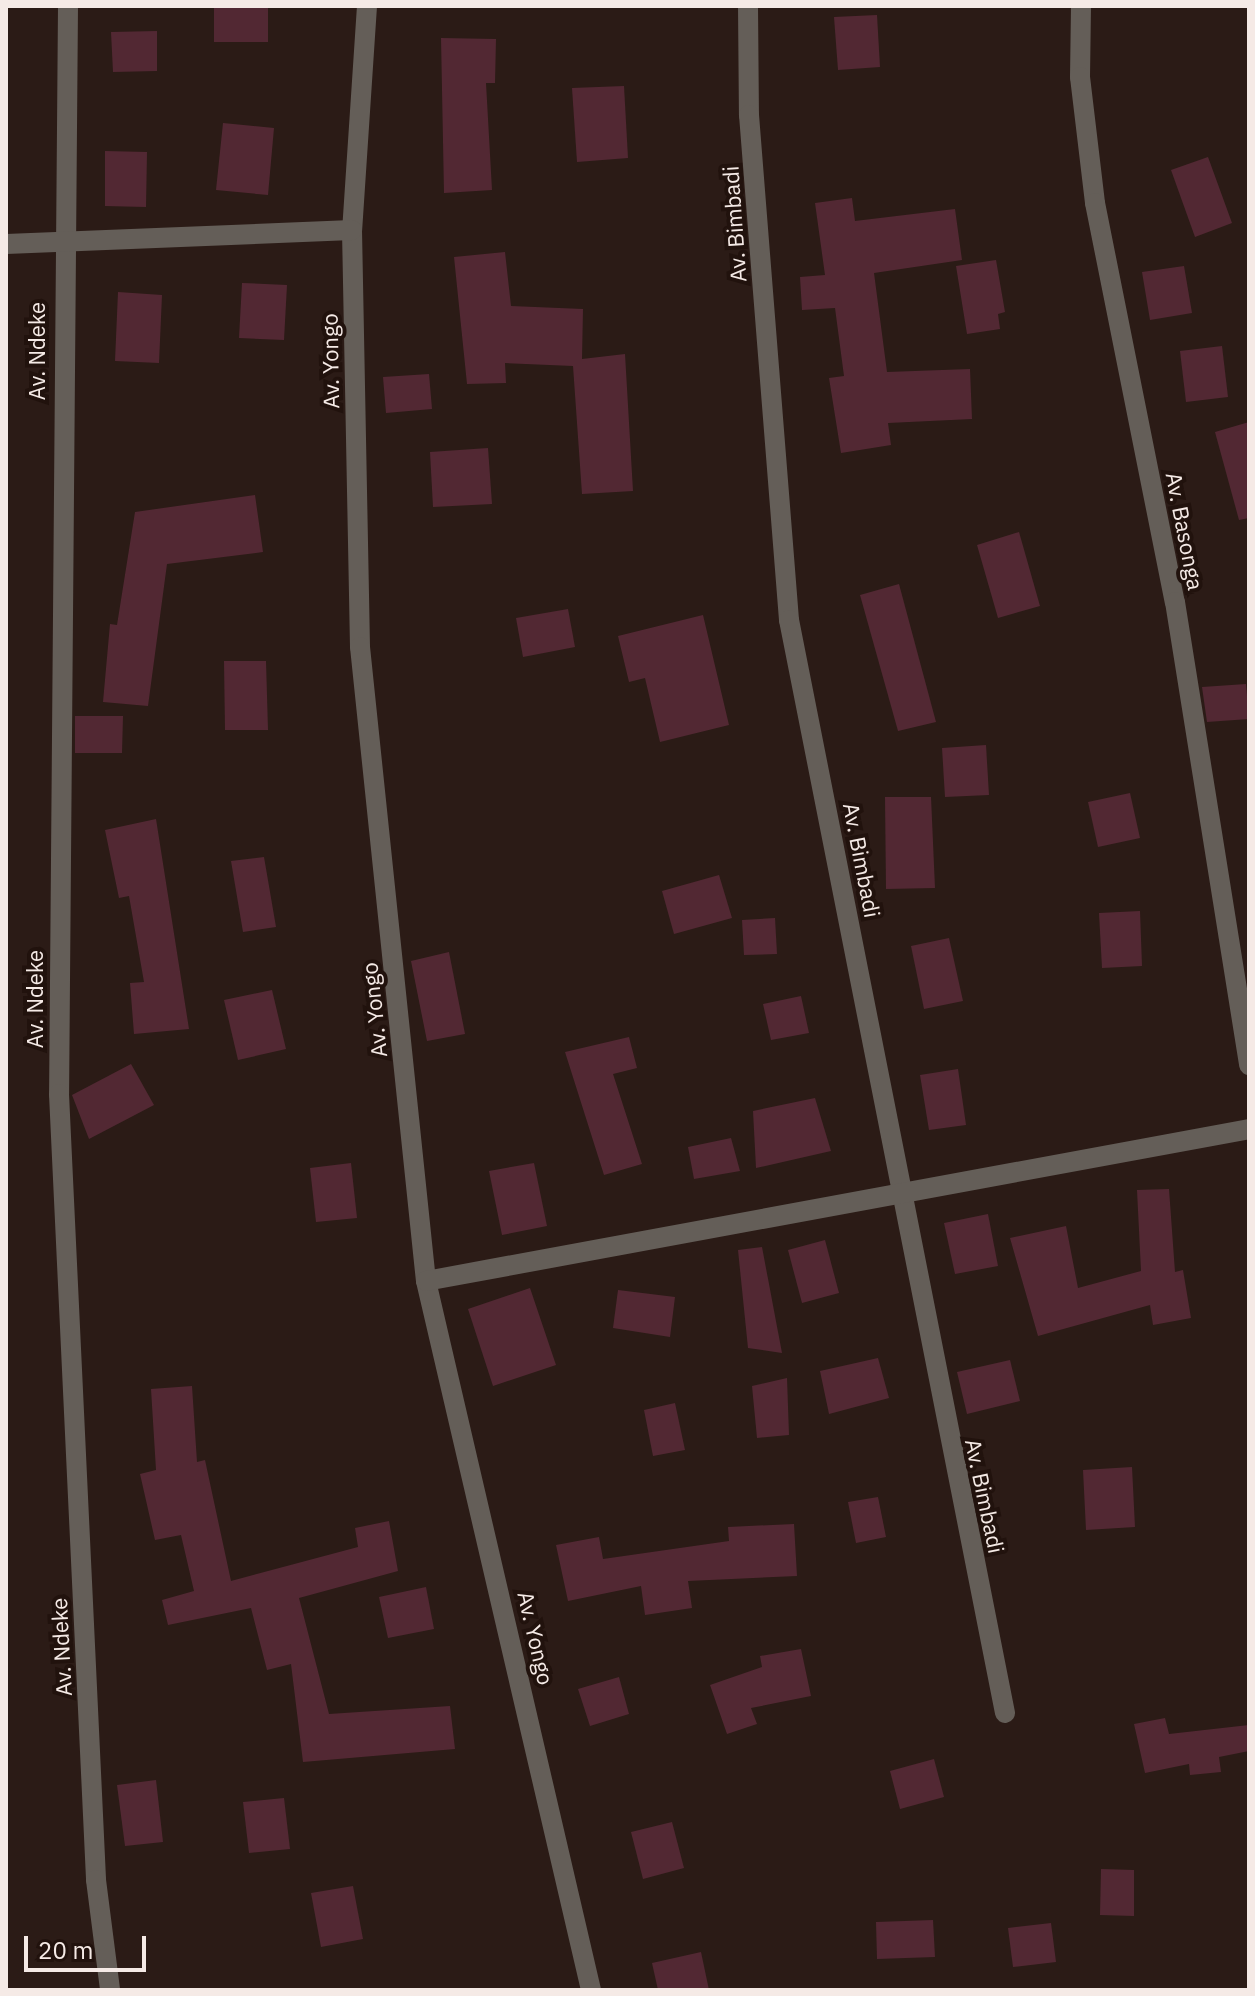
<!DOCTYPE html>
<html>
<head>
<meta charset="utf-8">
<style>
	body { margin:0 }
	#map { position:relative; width:1255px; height:1996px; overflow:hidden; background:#2b1b16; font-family:"IBM Plex Sans",sans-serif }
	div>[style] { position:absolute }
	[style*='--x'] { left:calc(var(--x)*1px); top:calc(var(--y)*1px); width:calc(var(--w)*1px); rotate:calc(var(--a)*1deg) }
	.building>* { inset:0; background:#522833 }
	.minor>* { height:20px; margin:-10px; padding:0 10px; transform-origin:10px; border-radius:10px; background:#645e58 }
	span { translate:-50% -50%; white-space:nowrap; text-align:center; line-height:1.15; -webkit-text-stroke:8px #21120d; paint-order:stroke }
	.street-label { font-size:22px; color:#f5eae6 }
	.frame { position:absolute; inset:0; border:8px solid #f5eae6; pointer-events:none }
	.scale { position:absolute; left:24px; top:1936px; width:122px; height:36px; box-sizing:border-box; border:4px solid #f5eae6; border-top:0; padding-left:10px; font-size:24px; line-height:28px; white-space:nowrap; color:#f5eae6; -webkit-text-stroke:6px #21120d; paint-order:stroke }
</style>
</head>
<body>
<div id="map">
	<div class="building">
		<div style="clip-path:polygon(214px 6px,268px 6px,268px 42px,214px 42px)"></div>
		<div style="clip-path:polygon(877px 15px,880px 67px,838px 70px,834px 17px)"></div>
		<div style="clip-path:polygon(157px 31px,157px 71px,113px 72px,111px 32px)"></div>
		<div style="clip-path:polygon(441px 38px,496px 39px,495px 83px,486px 83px,492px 190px,444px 193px)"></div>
		<div style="clip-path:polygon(624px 86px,628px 158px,577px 162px,572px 88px)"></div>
		<div style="clip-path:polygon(223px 123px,274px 128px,268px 195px,216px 190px)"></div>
		<div style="clip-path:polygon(105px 151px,147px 152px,146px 207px,105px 206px)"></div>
		<div style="clip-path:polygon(1208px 157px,1232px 223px,1195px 237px,1171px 170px)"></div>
		<div style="clip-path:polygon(852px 198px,855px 221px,955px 209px,962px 260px,874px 273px,887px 372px,970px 369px,972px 419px,888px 423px,891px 445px,841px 453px,829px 378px,844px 376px,835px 308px,802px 310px,800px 277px,825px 275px,815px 203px)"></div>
		<div style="clip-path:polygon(505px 252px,511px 306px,583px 309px,582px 359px,625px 354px,633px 491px,582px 494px,573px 366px,505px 363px,506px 383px,467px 384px,454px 257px)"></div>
		<div style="clip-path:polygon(996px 260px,1005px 312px,998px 314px,1000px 329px,967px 334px,956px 266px)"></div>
		<div style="clip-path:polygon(1184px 266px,1192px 313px,1150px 320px,1142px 272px)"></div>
		<div style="clip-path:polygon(242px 283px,287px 285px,284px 340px,239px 338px)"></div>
		<div style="clip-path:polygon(118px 292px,162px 295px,159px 363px,115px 361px)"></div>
		<div style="clip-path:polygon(1222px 346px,1228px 397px,1186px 402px,1180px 351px)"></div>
		<div style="clip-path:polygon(429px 374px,432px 409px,386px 413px,383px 377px)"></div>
		<div style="clip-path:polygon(1249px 422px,1249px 518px,1239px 520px,1215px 432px)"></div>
		<div style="clip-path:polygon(488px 448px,492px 504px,433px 507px,430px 452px)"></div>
		<div style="clip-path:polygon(255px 495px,263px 552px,167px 564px,148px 706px,103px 702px,110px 624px,117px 625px,135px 512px)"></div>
		<div style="clip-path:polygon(1019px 532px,1040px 606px,998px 618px,977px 545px)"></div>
		<div style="clip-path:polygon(899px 584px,936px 722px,898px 731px,860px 595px)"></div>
		<div style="clip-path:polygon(568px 609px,575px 647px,523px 657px,516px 618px)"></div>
		<div style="clip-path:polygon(703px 615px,729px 725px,660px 742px,645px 678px,629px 682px,618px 636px)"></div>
		<div style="clip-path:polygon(224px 661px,266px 661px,268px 730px,225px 730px)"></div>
		<div style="clip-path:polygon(1246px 684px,1249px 719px,1207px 722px,1202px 687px)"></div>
		<div style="clip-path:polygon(75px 716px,123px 716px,122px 753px,75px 753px)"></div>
		<div style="clip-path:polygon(986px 745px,989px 795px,945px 797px,942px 748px)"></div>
		<div style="clip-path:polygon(1130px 793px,1140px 838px,1098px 847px,1088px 802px)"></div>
		<div style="clip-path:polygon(885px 797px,931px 797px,935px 888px,886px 889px)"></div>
		<div style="clip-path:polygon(156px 819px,189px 1029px,134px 1034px,130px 983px,144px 982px,129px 896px,119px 898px,105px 830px)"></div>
		<div style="clip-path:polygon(264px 857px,276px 927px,243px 932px,231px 861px)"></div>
		<div style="clip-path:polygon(719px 875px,732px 918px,674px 934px,662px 891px)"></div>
		<div style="clip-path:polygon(1140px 911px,1142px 966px,1102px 968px,1099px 913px)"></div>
		<div style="clip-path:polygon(775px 918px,777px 954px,744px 955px,742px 920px)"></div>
		<div style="clip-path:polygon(949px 938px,963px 1001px,924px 1009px,911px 946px)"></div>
		<div style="clip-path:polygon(449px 952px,465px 1034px,427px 1041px,411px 961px)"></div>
		<div style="clip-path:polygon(272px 990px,286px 1049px,238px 1060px,224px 1000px)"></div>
		<div style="clip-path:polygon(801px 996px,809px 1033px,771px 1040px,763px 1004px)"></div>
		<div style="clip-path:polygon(629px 1037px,637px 1068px,613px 1074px,642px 1164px,604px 1175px,565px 1052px)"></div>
		<div style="clip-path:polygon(131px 1064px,154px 1105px,89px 1139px,72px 1095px)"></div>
		<div style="clip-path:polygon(958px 1069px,966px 1125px,929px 1130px,920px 1075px)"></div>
		<div style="clip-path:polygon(815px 1098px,831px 1151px,756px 1168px,753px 1111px)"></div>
		<div style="clip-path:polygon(731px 1138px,740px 1171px,694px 1179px,688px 1147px)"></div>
		<div style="clip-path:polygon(351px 1163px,357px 1218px,316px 1222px,310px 1168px)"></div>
		<div style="clip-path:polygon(534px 1163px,547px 1226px,502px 1235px,489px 1171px)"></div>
		<div style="clip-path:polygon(1169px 1189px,1175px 1272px,1183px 1270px,1191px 1318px,1153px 1325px,1150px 1305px,1038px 1336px,1010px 1238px,1066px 1226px,1078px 1288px,1141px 1271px,1137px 1190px)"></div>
		<div style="clip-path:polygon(988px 1214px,998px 1266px,955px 1274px,944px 1223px)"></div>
		<div style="clip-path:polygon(825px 1240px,839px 1293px,802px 1303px,788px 1250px)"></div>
		<div style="clip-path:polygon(762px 1247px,782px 1353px,748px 1348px,738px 1250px)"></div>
		<div style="clip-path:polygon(530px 1288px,556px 1365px,493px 1386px,468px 1309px)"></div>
		<div style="clip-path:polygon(618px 1290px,675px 1297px,670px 1337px,613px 1328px)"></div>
		<div style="clip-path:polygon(878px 1358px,889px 1398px,829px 1414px,820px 1371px)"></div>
		<div style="clip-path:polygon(1010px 1360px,1020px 1401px,967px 1414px,957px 1372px)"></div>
		<div style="clip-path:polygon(787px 1378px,789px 1435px,757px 1438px,752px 1386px)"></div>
		<div style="clip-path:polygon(192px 1386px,197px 1462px,205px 1460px,231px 1581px,358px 1547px,355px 1528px,389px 1521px,398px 1571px,299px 1598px,329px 1714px,450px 1706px,455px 1749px,303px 1762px,291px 1664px,267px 1670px,251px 1608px,168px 1625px,162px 1600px,194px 1591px,181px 1535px,155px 1540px,140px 1474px,156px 1470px,151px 1389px)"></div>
		<div style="clip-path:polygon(675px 1403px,685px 1450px,653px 1456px,644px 1410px)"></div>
		<div style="clip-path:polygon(1132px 1467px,1135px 1527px,1086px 1530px,1083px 1470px)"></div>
		<div style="clip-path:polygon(878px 1497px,886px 1537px,856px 1543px,848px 1502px)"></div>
		<div style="clip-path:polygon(794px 1524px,797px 1576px,688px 1581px,692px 1608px,645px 1615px,641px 1586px,568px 1601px,556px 1545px,599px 1537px,603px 1559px,729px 1541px,728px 1527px)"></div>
		<div style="clip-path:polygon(426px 1587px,434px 1629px,388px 1638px,379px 1597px)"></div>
		<div style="clip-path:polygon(801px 1649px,811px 1696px,751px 1708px,757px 1724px,727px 1734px,710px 1685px,762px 1667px,760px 1656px)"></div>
		<div style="clip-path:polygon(619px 1677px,629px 1714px,590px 1726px,578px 1689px)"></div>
		<div style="clip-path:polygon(1165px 1718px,1169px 1734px,1249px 1725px,1249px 1751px,1219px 1757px,1221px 1772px,1190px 1775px,1189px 1764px,1145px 1773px,1134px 1724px)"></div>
		<div style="clip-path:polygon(934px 1759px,944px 1797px,900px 1809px,890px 1771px)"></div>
		<div style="clip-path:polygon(156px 1780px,163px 1842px,125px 1846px,117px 1785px)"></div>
		<div style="clip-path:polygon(284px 1798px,290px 1849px,249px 1853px,243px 1802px)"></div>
		<div style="clip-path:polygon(672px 1822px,684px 1868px,643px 1879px,631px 1832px)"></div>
		<div style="clip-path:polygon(1101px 1869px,1134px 1870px,1134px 1916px,1100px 1915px)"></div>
		<div style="clip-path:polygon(353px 1886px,363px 1939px,321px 1947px,311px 1893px)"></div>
		<div style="clip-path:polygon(933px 1920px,935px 1957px,877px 1959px,876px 1922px)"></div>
		<div style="clip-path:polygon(1051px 1923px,1056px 1962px,1013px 1967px,1008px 1928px)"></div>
		<div style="clip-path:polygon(701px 1952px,709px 1990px,658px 1990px,652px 1963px)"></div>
	</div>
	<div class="minor">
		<div style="--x:68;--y:6;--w:1088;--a:90.47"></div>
		<div style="--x:59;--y:1094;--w:787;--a:87.3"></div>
		<div style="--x:96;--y:1880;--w:111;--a:82.7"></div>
		<div style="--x:367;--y:6;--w:225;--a:93.8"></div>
		<div style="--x:352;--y:230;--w:417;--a:88.9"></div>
		<div style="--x:360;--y:647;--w:637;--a:84.06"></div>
		<div style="--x:426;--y:1281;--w:728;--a:76.9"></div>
		<div style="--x:748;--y:6;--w:109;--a:89.5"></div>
		<div style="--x:749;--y:115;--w:507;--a:85.47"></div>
		<div style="--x:789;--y:620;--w:1114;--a:78.82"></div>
		<div style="--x:1081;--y:6;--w:71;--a:90.8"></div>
		<div style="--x:1080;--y:77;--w:127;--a:83.2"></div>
		<div style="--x:1095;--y:203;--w:407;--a:78.7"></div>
		<div style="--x:1175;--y:602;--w:469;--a:80.9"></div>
		<div style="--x:6;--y:244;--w:346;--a:-2.3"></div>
		<div style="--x:426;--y:1281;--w:837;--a:-10.46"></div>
	</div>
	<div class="street-label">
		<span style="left:734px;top:224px;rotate:-94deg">Av. Bimbadi</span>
		<span style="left:37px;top:351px;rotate:-90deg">Av. Ndeke</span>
		<span style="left:330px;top:361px;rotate:-91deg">Av. Yongo</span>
		<span style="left:1185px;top:531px;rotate:79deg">Av. Basonga</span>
		<span style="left:862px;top:860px;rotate:79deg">Av. Bimbadi</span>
		<span style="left:35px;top:999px;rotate:-90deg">Av. Ndeke</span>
		<span style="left:374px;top:1010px;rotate:-96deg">Av. Yongo</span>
		<span style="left:985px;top:1496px;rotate:78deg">Av. Bimbadi</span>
		<span style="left:536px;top:1638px;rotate:77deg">Av. Yongo</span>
		<span style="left:61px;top:1647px;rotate:-93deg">Av. Ndeke</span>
	</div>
	<div class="frame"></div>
	<div class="scale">20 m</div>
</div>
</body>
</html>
